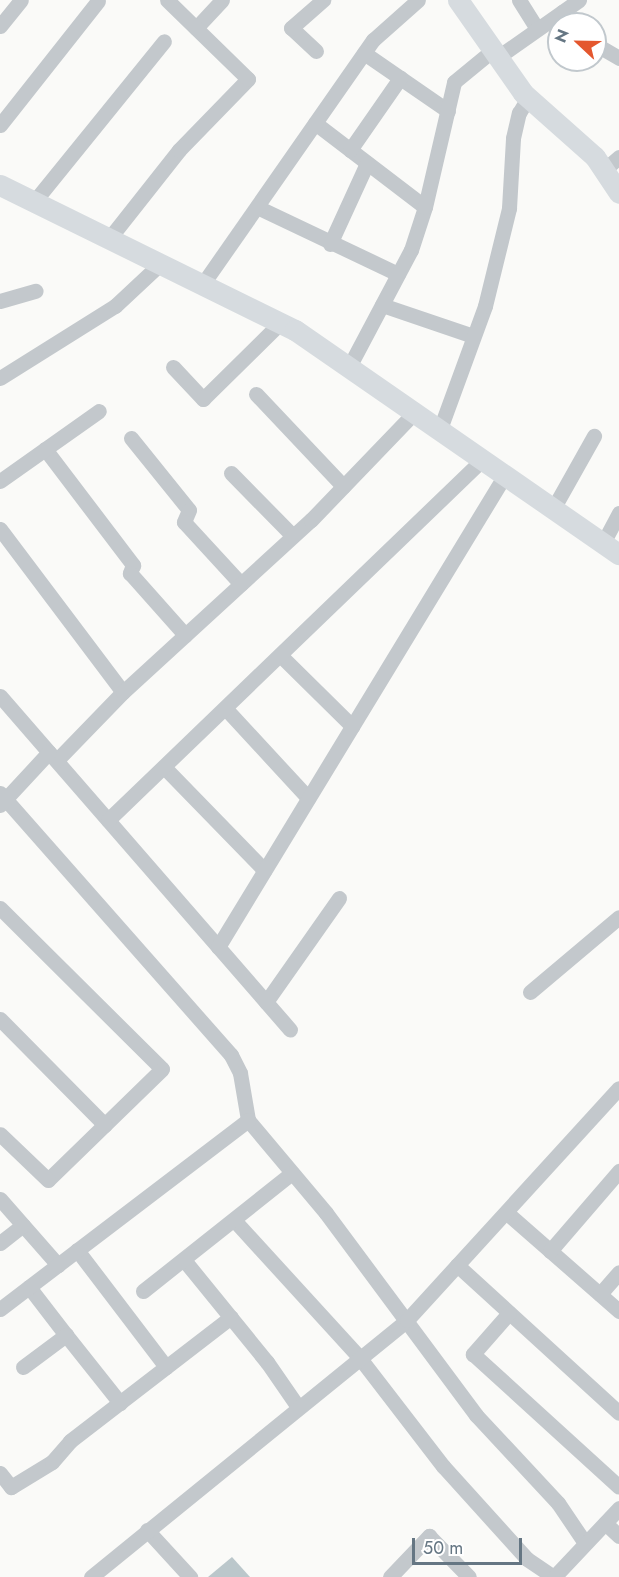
<!DOCTYPE html>
<html>
<head>
<meta charset="utf-8">
<style>
	body { margin:0 }
	#map { position:relative; width:619px; height:1577px; overflow:hidden; background:#fafaf8; font-family:Jost,sans-serif }
	div>[style] { position:absolute }
	[style*='--x'] { left:calc(var(--x)*1px); top:calc(var(--y)*1px); width:calc(var(--w)*1px); rotate:calc(var(--a)*1deg) }
	.water>* { inset:0; background:#bbc7cb }
	.street>* { height:15px; margin:-7.5px; padding:0 7.5px; transform-origin:7.5px; border-radius:7.5px; background:#c3c8cc }
	.secondary>* { height:21px; margin:-10.5px; padding:0 10.5px; transform-origin:10.5px; border-radius:10.5px; background:#d6dbdf }
	span { translate:-50% -50%; white-space:nowrap; text-align:center; line-height:1.15; -webkit-text-stroke:6px #fff; paint-order:stroke }
	.north { position:absolute; left:547px; top:12px; width:60px; height:60px; box-sizing:border-box; background:#fff; border:2px solid #c1c8cd; border-radius:50%; rotate:292deg; font-size:16px; font-weight:700; line-height:24px; text-align:center; color:#657683 }
	.north::after { content:''; display:block; margin:auto; width:21px; height:27px; background:#e4572e; clip-path:polygon(50% 0,100% 100%,50% 72%,0 100%) }
	.scale { position:absolute; left:412px; top:1538px; width:110px; height:27px; box-sizing:border-box; border:3px solid #657683; border-top:0; padding-left:8px; font-size:18px; line-height:21px; white-space:nowrap; color:#657683; -webkit-text-stroke:4px #fff; paint-order:stroke }
</style>
</head>
<body>
<div id="map">
	<div class="water">
		<div style="clip-path:polygon(232px 1557px,250px 1577px,208px 1577px)"></div>
	</div>
	<div class="street">
		<div style="--x:519;--y:0;--w:34;--a:58"></div>
		<div style="--x:562;--y:12;--w:17;--a:45"></div>
		<div style="--x:0;--y:26;--w:33;--a:-51"></div>
		<div style="--x:196;--y:28;--w:38;--a:-47"></div>
		<div style="--x:595;--y:44;--w:28;--a:30"></div>
		<div style="--x:316;--y:51;--w:34;--a:-137"></div>
		<div style="--x:291;--y:28;--w:43;--a:-41.2"></div>
		<div style="--x:364;--y:53;--w:102;--a:34.6"></div>
		<div style="--x:498;--y:57;--w:99;--a:-35.1"></div>
		<div style="--x:315;--y:123;--w:138;--a:37.4"></div>
		<div style="--x:0;--y:125;--w:158;--a:-51.7"></div>
		<div style="--x:350;--y:150;--w:88;--a:-55.2"></div>
		<div style="--x:604;--y:170;--w:20;--a:-41"></div>
		<div style="--x:33;--y:203;--w:208;--a:-51"></div>
		<div style="--x:257;--y:207;--w:156;--a:25.4"></div>
		<div style="--x:108;--y:240;--w:115;--a:-51.7"></div>
		<div style="--x:179;--y:150;--w:99;--a:-45.8"></div>
		<div style="--x:248;--y:79;--w:113;--a:-135.7"></div>
		<div style="--x:330;--y:244;--w:89;--a:-65.4"></div>
		<div style="--x:202;--y:285;--w:299;--a:-55.1"></div>
		<div style="--x:373;--y:40;--w:60;--a:-41.6"></div>
		<div style="--x:0;--y:301;--w:37;--a:-16"></div>
		<div style="--x:382;--y:305;--w:96;--a:18.8"></div>
		<div style="--x:173;--y:367;--w:44;--a:46.8"></div>
		<div style="--x:203;--y:399;--w:108;--a:-44.6"></div>
		<div style="--x:349;--y:367;--w:132;--a:-62.1"></div>
		<div style="--x:411;--y:250;--w:45;--a:-72"></div>
		<div style="--x:425;--y:207;--w:128;--a:-76.9"></div>
		<div style="--x:454;--y:82;--w:50;--a:-39.4"></div>
		<div style="--x:0;--y:378;--w:136;--a:-32.1"></div>
		<div style="--x:115;--y:306;--w:60;--a:-43"></div>
		<div style="--x:256;--y:394;--w:127;--a:46.6"></div>
		<div style="--x:440;--y:429;--w:131;--a:-69.9"></div>
		<div style="--x:485;--y:306;--w:101;--a:-76.2"></div>
		<div style="--x:509;--y:208;--w:70;--a:-86.7"></div>
		<div style="--x:513;--y:138;--w:26;--a:-77"></div>
		<div style="--x:519;--y:113;--w:17;--a:-59"></div>
		<div style="--x:131;--y:438;--w:92;--a:51.1"></div>
		<div style="--x:189;--y:510;--w:13;--a:113"></div>
		<div style="--x:184;--y:522;--w:84;--a:47.4"></div>
		<div style="--x:45;--y:449;--w:146;--a:52.8"></div>
		<div style="--x:133;--y:565;--w:9;--a:111"></div>
		<div style="--x:130;--y:573;--w:83;--a:48.4"></div>
		<div style="--x:231;--y:473;--w:88;--a:45.5"></div>
		<div style="--x:0;--y:481;--w:121;--a:-35.3"></div>
		<div style="--x:553;--y:509;--w:84;--a:-60.7"></div>
		<div style="--x:0;--y:529;--w:204;--a:53"></div>
		<div style="--x:603;--y:543;--w:34;--a:-62"></div>
		<div style="--x:281;--y:656;--w:100;--a:44.6"></div>
		<div style="--x:0;--y:696;--w:442;--a:49"></div>
		<div style="--x:226;--y:709;--w:121;--a:47.3"></div>
		<div style="--x:57;--y:760;--w:95;--a:-45.9"></div>
		<div style="--x:123;--y:692;--w:255;--a:-42.5"></div>
		<div style="--x:311;--y:520;--w:150;--a:-46.1"></div>
		<div style="--x:164;--y:767;--w:144;--a:45.8"></div>
		<div style="--x:0;--y:793;--w:349;--a:48.6"></div>
		<div style="--x:231;--y:1055;--w:20;--a:63"></div>
		<div style="--x:240;--y:1073;--w:48;--a:80.3"></div>
		<div style="--x:248;--y:1120;--w:121;--a:50"></div>
		<div style="--x:326;--y:1213;--w:252;--a:53.4"></div>
		<div style="--x:476;--y:1415;--w:120;--a:47"></div>
		<div style="--x:558;--y:1503;--w:48;--a:56"></div>
		<div style="--x:0;--y:805;--w:72;--a:-47.2"></div>
		<div style="--x:108;--y:820;--w:521;--a:-43.91"></div>
		<div style="--x:0;--y:908;--w:228;--a:44.8"></div>
		<div style="--x:162;--y:1069;--w:159;--a:135.8"></div>
		<div style="--x:48;--y:1180;--w:66;--a:-136.2"></div>
		<div style="--x:218;--y:947;--w:552;--a:-58.7"></div>
		<div style="--x:530;--y:992;--w:116;--a:-40.1"></div>
		<div style="--x:266;--y:1002;--w:127;--a:-54.9"></div>
		<div style="--x:0;--y:1019;--w:149;--a:45.3"></div>
		<div style="--x:0;--y:1199;--w:88;--a:48.7"></div>
		<div style="--x:507;--y:1213;--w:149;--a:41.2"></div>
		<div style="--x:234;--y:1220;--w:185;--a:47.6"></div>
		<div style="--x:359;--y:1357;--w:138;--a:52.4"></div>
		<div style="--x:443;--y:1466;--w:125;--a:47.9"></div>
		<div style="--x:527;--y:1559;--w:32;--a:34"></div>
		<div style="--x:0;--y:1243;--w:29;--a:-38"></div>
		<div style="--x:77;--y:1250;--w:147;--a:52.7"></div>
		<div style="--x:550;--y:1251;--w:106;--a:-49.2"></div>
		<div style="--x:184;--y:1260;--w:132;--a:50.9"></div>
		<div style="--x:267;--y:1362;--w:55;--a:55.4"></div>
		<div style="--x:457;--y:1265;--w:219;--a:42.4"></div>
		<div style="--x:29;--y:1287;--w:61;--a:52.4"></div>
		<div style="--x:143;--y:1291;--w:190;--a:-38.4"></div>
		<div style="--x:600;--y:1294;--w:29;--a:-49"></div>
		<div style="--x:0;--y:1309;--w:312;--a:-37.3"></div>
		<div style="--x:509;--y:1313;--w:55;--a:131.3"></div>
		<div style="--x:473;--y:1354;--w:197;--a:42.3"></div>
		<div style="--x:23;--y:1367;--w:54;--a:-36.7"></div>
		<div style="--x:66;--y:1335;--w:87;--a:51.5"></div>
		<div style="--x:0;--y:1473;--w:18;--a:52"></div>
		<div style="--x:11;--y:1487;--w:48;--a:-31.4"></div>
		<div style="--x:52;--y:1462;--w:28;--a:-49"></div>
		<div style="--x:70;--y:1441;--w:203;--a:-37.6"></div>
		<div style="--x:605;--y:1523;--w:19;--a:43"></div>
		<div style="--x:147;--y:1530;--w:64;--a:47.5"></div>
		<div style="--x:91;--y:1577;--w:407;--a:-39.1"></div>
		<div style="--x:407;--y:1320;--w:314;--a:-47.6"></div>
		<div style="--x:390;--y:1577;--w:57;--a:-46.4"></div>
		<div style="--x:429;--y:1536;--w:57;--a:45.7"></div>
		<div style="--x:554;--y:1577;--w:95;--a:-46.7"></div>
	</div>
	<div class="secondary">
		<div style="--x:458;--y:0;--w:113;--a:55"></div>
		<div style="--x:523;--y:93;--w:96;--a:41.6"></div>
		<div style="--x:595;--y:157;--w:43;--a:56.3"></div>
		<div style="--x:0;--y:185;--w:329;--a:26.2"></div>
		<div style="--x:295;--y:330;--w:394;--a:34.7"></div>
	</div>
	<div class="north">N</div>
	<div class="scale">50 m</div>
</div>
</body>
</html>
